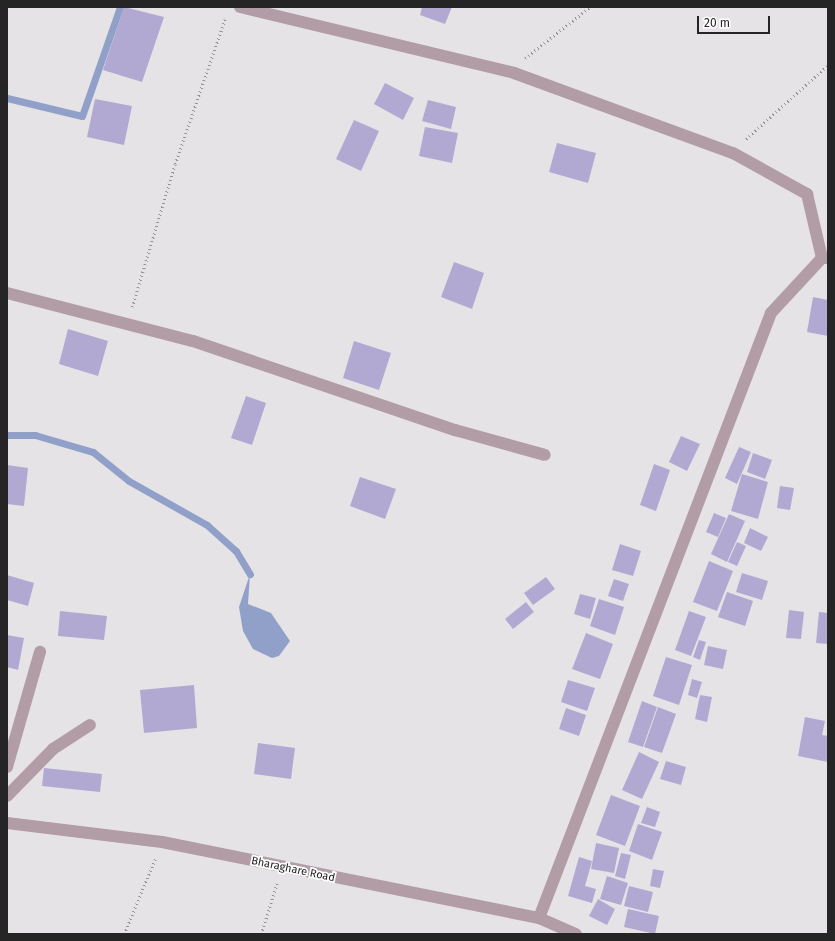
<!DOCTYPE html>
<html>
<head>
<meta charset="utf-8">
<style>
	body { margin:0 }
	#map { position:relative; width:835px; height:941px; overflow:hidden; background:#e6e3e6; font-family:"Fira Sans",sans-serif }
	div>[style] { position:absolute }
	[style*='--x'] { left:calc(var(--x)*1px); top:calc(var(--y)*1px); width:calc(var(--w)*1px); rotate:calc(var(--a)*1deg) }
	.water>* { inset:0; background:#90a0c8 }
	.stream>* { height:7px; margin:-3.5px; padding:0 3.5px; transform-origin:3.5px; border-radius:3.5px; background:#90a0c8 }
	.building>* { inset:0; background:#b2a9d3 }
	.path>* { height:2.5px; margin-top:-1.25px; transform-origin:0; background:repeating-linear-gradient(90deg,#959395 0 1px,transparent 0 4px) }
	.minor>* { height:12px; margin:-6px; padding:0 6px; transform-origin:6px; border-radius:6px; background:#b29da6 }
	span { translate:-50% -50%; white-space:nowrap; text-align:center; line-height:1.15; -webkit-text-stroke:3.5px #fff; paint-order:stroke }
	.street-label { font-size:11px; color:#262526 }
	.frame { position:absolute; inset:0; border:8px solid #262526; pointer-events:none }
	.scale { position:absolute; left:697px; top:16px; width:73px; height:18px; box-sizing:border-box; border:2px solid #262526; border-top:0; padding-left:5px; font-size:12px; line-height:14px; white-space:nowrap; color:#262526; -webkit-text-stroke:3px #fff; paint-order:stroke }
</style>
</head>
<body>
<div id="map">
	<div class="water">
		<div style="clip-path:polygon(250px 574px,248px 604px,271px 613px,290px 641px,279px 656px,272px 658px,253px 649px,243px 631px,239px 607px)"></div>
	</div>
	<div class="stream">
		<div style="--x:7;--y:98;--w:77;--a:13.5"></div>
		<div style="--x:82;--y:116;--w:115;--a:-70.8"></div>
		<div style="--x:7;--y:435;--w:28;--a:0"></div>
		<div style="--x:35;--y:435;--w:60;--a:16.3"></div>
		<div style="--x:93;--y:452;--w:46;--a:38.9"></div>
		<div style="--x:129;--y:481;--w:90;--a:29.4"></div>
		<div style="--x:207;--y:525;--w:39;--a:42"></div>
		<div style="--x:236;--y:551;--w:27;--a:59"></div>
	</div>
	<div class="building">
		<div style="clip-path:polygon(124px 7px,164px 17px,142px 82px,103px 70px)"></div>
		<div style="clip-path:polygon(422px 7px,452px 7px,445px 24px,420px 15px)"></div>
		<div style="clip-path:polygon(385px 83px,414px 98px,403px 120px,374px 104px)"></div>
		<div style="clip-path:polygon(95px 99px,132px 106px,124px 145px,87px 137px)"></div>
		<div style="clip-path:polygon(428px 100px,456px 107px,451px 129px,422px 121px)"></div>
		<div style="clip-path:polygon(354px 120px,379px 131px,361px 171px,336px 159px)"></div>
		<div style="clip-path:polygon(425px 127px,458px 133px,452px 163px,419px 156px)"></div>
		<div style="clip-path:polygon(557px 143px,596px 153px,588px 183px,549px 172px)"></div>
		<div style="clip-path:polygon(454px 262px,484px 273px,472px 309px,441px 297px)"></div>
		<div style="clip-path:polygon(813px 297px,828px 300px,828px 336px,807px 332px)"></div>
		<div style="clip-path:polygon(68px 329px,108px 341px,98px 376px,59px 364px)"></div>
		<div style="clip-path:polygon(354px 341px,391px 353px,379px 390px,343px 378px)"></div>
		<div style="clip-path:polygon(246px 396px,266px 403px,252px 445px,231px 438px)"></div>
		<div style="clip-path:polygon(681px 436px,700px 444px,687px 471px,669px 462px)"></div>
		<div style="clip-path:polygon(739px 447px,751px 452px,737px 484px,725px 478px)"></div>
		<div style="clip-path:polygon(753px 453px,772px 460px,765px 479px,747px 472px)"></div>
		<div style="clip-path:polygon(654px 464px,670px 470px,656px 511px,640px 505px)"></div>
		<div style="clip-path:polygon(7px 465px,28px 468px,24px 506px,7px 504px)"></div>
		<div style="clip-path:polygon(742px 474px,768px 482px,758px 519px,731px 511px)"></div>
		<div style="clip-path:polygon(360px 477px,396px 489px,385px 519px,350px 506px)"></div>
		<div style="clip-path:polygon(780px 486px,794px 488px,790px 510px,777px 508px)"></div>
		<div style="clip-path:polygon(714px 513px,726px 518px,718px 537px,706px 532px)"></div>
		<div style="clip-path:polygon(729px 514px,745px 521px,727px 562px,711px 554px)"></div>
		<div style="clip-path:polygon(750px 528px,768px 537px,761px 551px,744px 543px)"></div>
		<div style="clip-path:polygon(737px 542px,746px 546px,737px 566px,728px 562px)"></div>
		<div style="clip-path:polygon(620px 544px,641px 551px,633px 576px,612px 570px)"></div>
		<div style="clip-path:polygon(709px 561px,733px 571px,717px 611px,693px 602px)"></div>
		<div style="clip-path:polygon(742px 573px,768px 581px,762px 600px,736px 592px)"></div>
		<div style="clip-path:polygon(7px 575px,34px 583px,28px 606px,7px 600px)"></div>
		<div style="clip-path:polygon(546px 577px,555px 589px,533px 605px,524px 593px)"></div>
		<div style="clip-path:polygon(614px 579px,629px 584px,623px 601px,608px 596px)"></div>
		<div style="clip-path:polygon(727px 592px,753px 601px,745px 626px,718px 617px)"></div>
		<div style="clip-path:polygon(580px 594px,596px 598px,590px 619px,574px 614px)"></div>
		<div style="clip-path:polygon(599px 599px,624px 607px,615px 635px,590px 626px)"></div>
		<div style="clip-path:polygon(526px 602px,534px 612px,513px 629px,505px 619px)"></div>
		<div style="clip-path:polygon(789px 610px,804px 612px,801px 639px,786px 638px)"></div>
		<div style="clip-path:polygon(60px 611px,107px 616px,104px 640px,58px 636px)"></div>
		<div style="clip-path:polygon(689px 611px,706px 617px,691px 656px,675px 650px)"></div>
		<div style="clip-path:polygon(819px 612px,828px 613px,828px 644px,816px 643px)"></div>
		<div style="clip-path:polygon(586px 633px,613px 644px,600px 679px,572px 669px)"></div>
		<div style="clip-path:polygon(7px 635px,24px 638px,18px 670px,7px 667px)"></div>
		<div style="clip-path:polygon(699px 640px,706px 642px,700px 660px,693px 657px)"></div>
		<div style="clip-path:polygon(708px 646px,727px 650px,723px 669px,704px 665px)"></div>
		<div style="clip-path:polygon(666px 657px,692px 665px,679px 705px,653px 696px)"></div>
		<div style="clip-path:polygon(692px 679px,702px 682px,697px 698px,688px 695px)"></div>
		<div style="clip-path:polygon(568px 680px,595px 688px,587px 711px,561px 702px)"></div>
		<div style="clip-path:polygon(194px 685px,197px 728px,144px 733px,140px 690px)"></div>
		<div style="clip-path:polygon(700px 695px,712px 697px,707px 722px,695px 719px)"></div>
		<div style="clip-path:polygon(642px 701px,657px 707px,643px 747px,628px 742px)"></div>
		<div style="clip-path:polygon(658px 707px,676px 714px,662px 753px,644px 747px)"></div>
		<div style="clip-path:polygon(566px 708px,586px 715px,579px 736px,559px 729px)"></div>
		<div style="clip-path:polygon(805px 717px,825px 721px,822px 735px,828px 736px,828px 762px,798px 756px)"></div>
		<div style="clip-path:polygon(258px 743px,295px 748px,291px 779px,254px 774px)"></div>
		<div style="clip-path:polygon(639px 752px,659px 762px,642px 799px,622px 790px)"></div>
		<div style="clip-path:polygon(666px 761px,686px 767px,681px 785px,660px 779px)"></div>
		<div style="clip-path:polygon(44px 768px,102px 774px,100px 792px,42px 786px)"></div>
		<div style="clip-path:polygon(611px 795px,640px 806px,625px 846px,596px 835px)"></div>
		<div style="clip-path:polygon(647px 807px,660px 812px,655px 827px,641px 823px)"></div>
		<div style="clip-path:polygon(638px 824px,662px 832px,652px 860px,629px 851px)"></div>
		<div style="clip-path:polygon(596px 843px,619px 848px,614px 873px,591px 869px)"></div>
		<div style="clip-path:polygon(621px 853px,631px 855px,625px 879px,615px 876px)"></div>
		<div style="clip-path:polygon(579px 857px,592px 861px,585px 886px,596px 889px,592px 903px,568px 896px)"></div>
		<div style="clip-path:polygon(653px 869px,664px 871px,660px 888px,650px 886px)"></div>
		<div style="clip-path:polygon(607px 876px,628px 883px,621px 905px,600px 899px)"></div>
		<div style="clip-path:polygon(629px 886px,653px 892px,648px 912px,624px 906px)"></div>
		<div style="clip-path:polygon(598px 899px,615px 909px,607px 925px,589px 916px)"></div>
		<div style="clip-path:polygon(628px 909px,659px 916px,655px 934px,624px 927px)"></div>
	</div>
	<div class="path">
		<div style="--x:525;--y:58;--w:83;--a:-38.1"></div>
		<div style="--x:746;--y:139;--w:110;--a:-42.1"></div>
		<div style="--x:132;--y:307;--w:149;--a:-73.3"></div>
		<div style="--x:175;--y:164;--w:153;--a:-71"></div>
		<div style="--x:124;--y:934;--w:81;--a:-67.5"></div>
		<div style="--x:261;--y:934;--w:53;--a:-72.6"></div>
	</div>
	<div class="minor">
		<div style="--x:240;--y:7;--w:282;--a:13.5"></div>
		<div style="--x:514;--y:73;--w:233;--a:20.1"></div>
		<div style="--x:733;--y:153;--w:85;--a:29"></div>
		<div style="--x:807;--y:194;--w:66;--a:76.8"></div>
		<div style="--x:822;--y:258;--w:6;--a:0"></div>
		<div style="--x:7;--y:293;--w:192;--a:14.5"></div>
		<div style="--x:193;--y:341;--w:277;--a:18.8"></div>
		<div style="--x:455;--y:430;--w:93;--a:15.5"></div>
		<div style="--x:7;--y:767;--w:120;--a:-74"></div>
		<div style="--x:7;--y:796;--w:66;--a:-45.6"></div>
		<div style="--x:53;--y:749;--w:44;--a:-33"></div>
		<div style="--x:7;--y:823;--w:156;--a:7"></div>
		<div style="--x:162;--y:842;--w:385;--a:11.4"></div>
		<div style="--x:539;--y:918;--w:40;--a:23.4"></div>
		<div style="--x:539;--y:918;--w:648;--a:-69.02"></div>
		<div style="--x:771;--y:313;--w:75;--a:-47.2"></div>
	</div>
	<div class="street-label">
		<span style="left:293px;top:870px;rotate:12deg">Bharaghare Road</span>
	</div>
	<div class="frame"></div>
	<div class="scale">20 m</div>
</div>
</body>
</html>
